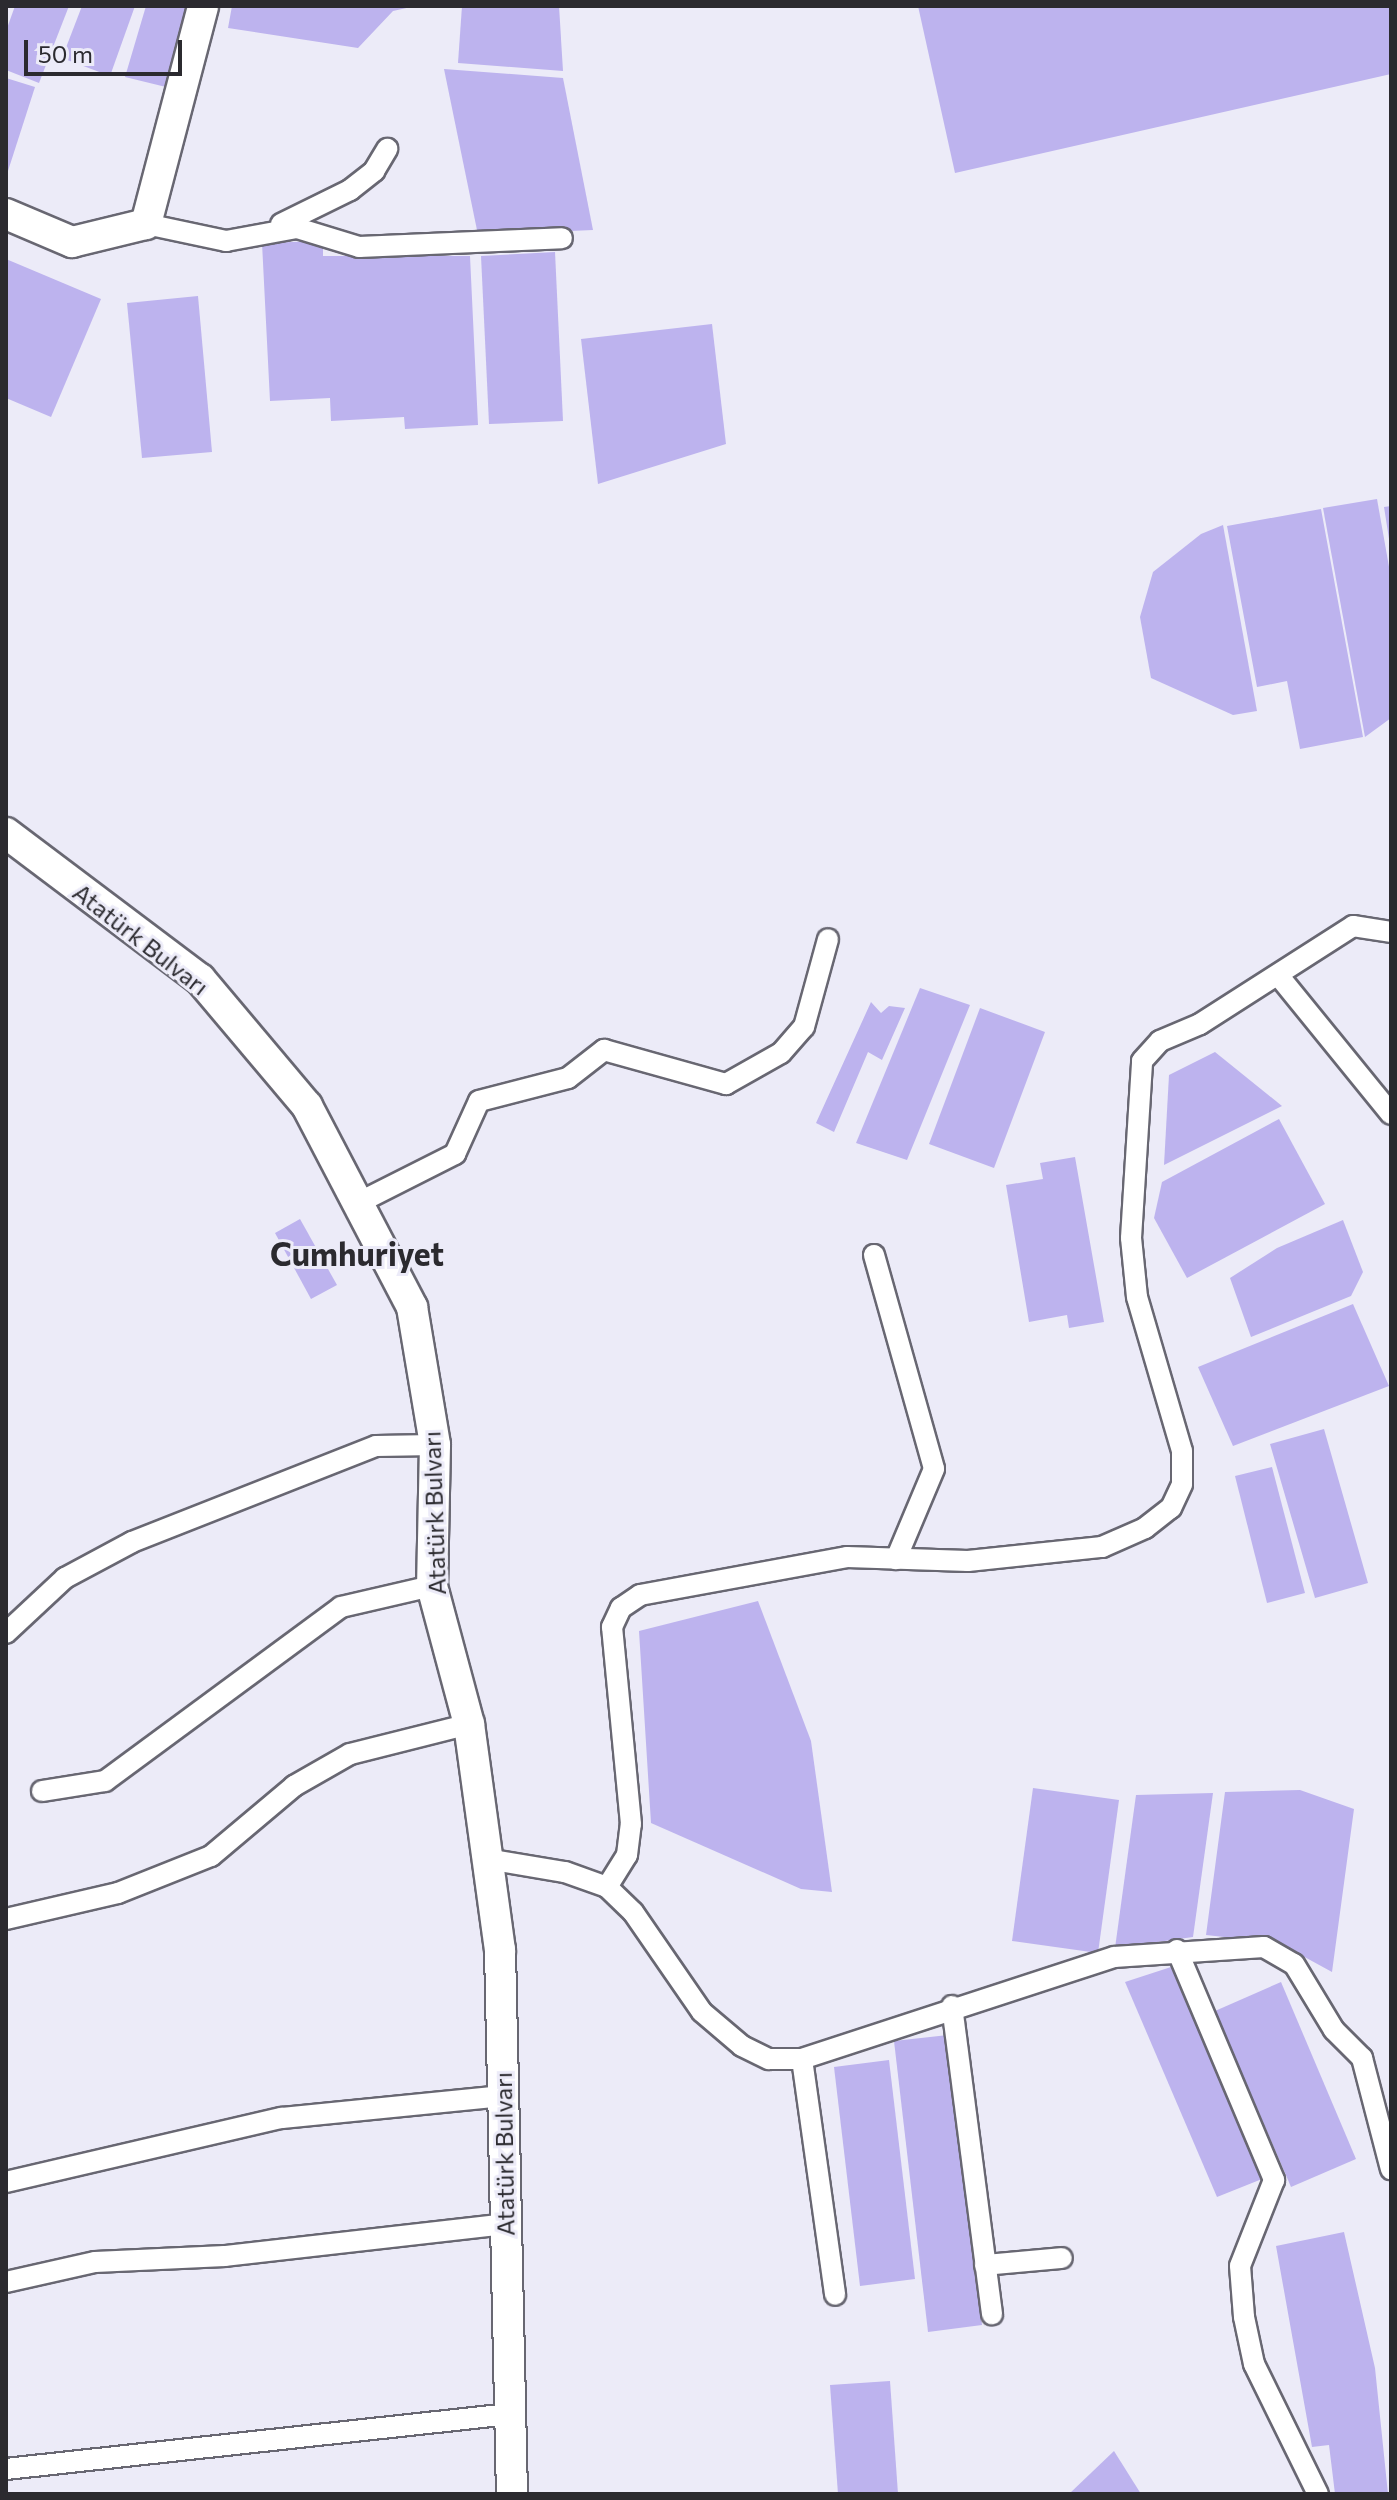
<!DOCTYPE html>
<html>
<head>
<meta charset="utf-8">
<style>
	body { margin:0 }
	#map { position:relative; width:1397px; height:2500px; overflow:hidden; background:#ecebf8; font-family:Commissioner,sans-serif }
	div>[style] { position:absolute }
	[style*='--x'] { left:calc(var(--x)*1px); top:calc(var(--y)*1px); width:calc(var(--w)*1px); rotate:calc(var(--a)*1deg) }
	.building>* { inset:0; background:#bdb3ee }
	.roads { filter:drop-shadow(2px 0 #686772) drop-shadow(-2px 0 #686772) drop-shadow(0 2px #686772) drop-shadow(0 -2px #686772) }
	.street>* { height:20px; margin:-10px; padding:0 10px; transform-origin:10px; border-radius:10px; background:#fff }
	.secondary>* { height:30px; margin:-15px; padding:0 15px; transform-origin:15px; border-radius:15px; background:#fff }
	span { translate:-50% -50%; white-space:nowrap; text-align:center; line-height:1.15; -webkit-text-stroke:6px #ecebf8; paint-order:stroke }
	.street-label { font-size:24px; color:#2b2a2f }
	.district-label { font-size:32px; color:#2b2a2f; font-weight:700 }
	.frame { position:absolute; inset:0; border:8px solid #2b2a2f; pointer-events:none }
	.scale { position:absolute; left:24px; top:40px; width:158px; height:36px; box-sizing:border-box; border:4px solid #2b2a2f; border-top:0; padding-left:10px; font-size:24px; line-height:28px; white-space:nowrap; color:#2b2a2f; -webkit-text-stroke:6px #ecebf8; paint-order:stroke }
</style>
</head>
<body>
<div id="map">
	<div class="building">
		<div style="clip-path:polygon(15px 6px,69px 6px,39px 83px,6px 70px,6px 31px)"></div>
		<div style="clip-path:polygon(82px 6px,135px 6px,110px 76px,62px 58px)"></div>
		<div style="clip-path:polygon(146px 6px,189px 6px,166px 87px,125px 77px)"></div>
		<div style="clip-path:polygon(232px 6px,411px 6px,411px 7px,393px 11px,358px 48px,228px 28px)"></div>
		<div style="clip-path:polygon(462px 6px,559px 6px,563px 71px,458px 63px)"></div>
		<div style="clip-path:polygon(918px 6px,1391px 6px,1391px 74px,955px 173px)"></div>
		<div style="clip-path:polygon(444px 69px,563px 78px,593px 230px,478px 235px)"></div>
		<div style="clip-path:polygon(6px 78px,35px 87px,7px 174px,6px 174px)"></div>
		<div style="clip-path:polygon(323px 241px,323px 256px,470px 256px,478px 425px,405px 429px,404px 417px,331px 421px,330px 398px,270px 401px,262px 243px)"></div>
		<div style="clip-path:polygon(555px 252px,563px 421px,489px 424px,481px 256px)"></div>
		<div style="clip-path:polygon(6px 259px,101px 299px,51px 417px,6px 398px)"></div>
		<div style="clip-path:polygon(198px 296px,212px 452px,142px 458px,127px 303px)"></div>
		<div style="clip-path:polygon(712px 324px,726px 444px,598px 484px,581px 339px)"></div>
		<div style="clip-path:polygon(1377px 499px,1391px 578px,1391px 718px,1365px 737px,1323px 508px)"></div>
		<div style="clip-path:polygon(1391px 506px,1391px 538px,1389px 539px,1384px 507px)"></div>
		<div style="clip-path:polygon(1321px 509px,1363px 737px,1300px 749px,1287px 681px,1257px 687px,1227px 526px)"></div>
		<div style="clip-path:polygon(1223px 525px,1257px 711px,1233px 715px,1151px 678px,1140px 617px,1153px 572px,1201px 534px)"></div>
		<div style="clip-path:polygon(920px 988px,970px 1005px,907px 1160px,856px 1143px)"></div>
		<div style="clip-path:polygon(871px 1002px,881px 1013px,889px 1006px,905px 1008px,882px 1060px,868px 1052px,834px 1132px,816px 1123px)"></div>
		<div style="clip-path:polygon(980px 1008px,1045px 1032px,994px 1168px,929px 1144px)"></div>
		<div style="clip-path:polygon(1215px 1052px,1282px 1106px,1164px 1165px,1169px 1075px)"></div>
		<div style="clip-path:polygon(1279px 1119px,1325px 1204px,1187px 1278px,1154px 1218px,1162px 1182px)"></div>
		<div style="clip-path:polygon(1075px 1157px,1104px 1322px,1069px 1328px,1067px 1315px,1029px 1322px,1006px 1185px,1043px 1179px,1040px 1163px)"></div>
		<div style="clip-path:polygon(300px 1219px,337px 1285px,311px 1299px,275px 1233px)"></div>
		<div style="clip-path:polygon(1343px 1220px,1363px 1272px,1351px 1296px,1251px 1337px,1230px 1278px,1277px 1248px)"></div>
		<div style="clip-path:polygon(1353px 1304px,1389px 1386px,1233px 1446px,1198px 1367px)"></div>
		<div style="clip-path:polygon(1324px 1429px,1368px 1583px,1315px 1598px,1270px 1444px)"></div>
		<div style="clip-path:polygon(1272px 1467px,1305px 1593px,1267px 1603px,1235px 1476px)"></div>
		<div style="clip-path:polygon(758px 1601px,811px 1741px,832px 1892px,801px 1889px,651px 1823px,639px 1631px)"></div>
		<div style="clip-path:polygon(1033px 1788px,1119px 1800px,1098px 1953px,1012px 1941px)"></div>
		<div style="clip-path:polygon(1300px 1790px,1354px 1809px,1332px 1972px,1279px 1943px,1206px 1935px,1225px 1792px)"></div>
		<div style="clip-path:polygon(1213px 1793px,1193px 1937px,1115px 1948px,1136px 1795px)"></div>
		<div style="clip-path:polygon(1171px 1967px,1262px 2179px,1217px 2197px,1125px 1982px)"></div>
		<div style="clip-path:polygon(1281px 1982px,1356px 2159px,1291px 2187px,1215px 2011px)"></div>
		<div style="clip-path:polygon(948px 2035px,982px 2325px,928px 2332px,894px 2041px)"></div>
		<div style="clip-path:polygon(889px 2060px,915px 2279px,860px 2286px,834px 2067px)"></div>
		<div style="clip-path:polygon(1344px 2232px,1375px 2368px,1388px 2494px,1335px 2494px,1329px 2445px,1312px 2447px,1276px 2246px)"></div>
		<div style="clip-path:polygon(890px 2381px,898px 2494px,838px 2494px,830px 2385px)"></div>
		<div style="clip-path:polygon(1114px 2451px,1141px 2494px,1069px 2494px)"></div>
	</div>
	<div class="roads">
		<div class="street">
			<div style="--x:146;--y:224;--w:82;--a:12"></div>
			<div style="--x:226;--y:241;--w:72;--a:-10.4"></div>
			<div style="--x:297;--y:228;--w:65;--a:17"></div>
			<div style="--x:359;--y:247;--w:203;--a:-2.5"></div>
			<div style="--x:281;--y:224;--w:77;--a:-26.2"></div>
			<div style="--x:350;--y:190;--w:31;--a:-38"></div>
			<div style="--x:374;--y:171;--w:26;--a:-59"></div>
			<div style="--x:1278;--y:975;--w:179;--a:50.9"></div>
			<div style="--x:358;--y:1203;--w:109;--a:-26.8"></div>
			<div style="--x:455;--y:1154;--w:58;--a:-65.6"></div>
			<div style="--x:479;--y:1101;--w:92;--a:-14.5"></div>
			<div style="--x:568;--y:1078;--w:46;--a:-37.9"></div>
			<div style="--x:604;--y:1050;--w:127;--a:15.6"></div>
			<div style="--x:726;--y:1084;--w:63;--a:-29.4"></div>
			<div style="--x:781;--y:1053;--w:35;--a:-49"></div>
			<div style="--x:804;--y:1027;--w:91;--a:-74.7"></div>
			<div style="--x:874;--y:1255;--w:222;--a:74.3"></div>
			<div style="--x:934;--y:1469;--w:98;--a:112.9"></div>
			<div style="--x:6;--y:1633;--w:81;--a:-43"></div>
			<div style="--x:65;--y:1578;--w:76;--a:-28.2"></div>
			<div style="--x:132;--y:1542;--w:262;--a:-21.5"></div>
			<div style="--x:376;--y:1446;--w:59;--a:-1"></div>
			<div style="--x:42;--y:1791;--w:64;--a:-9"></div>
			<div style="--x:105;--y:1781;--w:293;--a:-36.4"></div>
			<div style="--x:341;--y:1607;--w:93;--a:-13"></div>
			<div style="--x:487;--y:1859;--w:79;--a:9.5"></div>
			<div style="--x:565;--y:1872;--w:45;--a:19.7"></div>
			<div style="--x:607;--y:1887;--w:36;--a:44"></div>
			<div style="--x:633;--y:1912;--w:121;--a:55.4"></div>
			<div style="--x:702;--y:2012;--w:52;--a:40.4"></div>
			<div style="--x:742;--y:2046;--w:30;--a:26"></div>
			<div style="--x:769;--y:2059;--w:33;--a:0"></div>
			<div style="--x:802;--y:2059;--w:328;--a:-18.1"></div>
			<div style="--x:1114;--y:1957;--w:150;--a:-3.8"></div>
			<div style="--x:1264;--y:1947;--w:34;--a:30"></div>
			<div style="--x:1294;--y:1964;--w:77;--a:58.8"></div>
			<div style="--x:1334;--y:2030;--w:40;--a:45"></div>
			<div style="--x:1362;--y:2058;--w:115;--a:75.4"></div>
			<div style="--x:607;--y:1887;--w:38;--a:-58"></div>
			<div style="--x:627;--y:1855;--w:31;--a:-83"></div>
			<div style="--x:631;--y:1824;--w:198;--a:-95.5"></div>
			<div style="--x:612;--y:1627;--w:21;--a:-65"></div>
			<div style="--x:621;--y:1608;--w:23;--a:-34"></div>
			<div style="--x:640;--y:1595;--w:210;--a:-10.4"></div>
			<div style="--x:847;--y:1557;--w:121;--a:1.9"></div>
			<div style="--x:968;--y:1561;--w:135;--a:-6"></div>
			<div style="--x:1102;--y:1547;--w:47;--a:-23.8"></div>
			<div style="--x:1145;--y:1528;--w:33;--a:-38"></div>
			<div style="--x:1171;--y:1508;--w:26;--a:-65"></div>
			<div style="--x:1182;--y:1484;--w:33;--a:-90"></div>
			<div style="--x:1182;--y:1451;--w:160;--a:-106.3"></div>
			<div style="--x:1137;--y:1297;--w:59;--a:-95.8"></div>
			<div style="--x:1131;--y:1238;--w:177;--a:-86.4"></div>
			<div style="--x:1142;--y:1061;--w:27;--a:-48"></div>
			<div style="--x:1160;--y:1041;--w:43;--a:-23"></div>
			<div style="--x:1200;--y:1024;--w:182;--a:-32.6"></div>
			<div style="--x:1353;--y:926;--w:38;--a:9"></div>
			<div style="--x:6;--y:1919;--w:115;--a:-13.1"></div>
			<div style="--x:118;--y:1893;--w:100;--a:-21.7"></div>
			<div style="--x:211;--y:1856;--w:109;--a:-40.1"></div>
			<div style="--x:294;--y:1786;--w:64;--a:-29.7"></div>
			<div style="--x:350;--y:1754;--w:123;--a:-14.1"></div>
			<div style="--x:1177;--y:1950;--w:250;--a:67.1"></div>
			<div style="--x:1274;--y:2180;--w:92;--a:111.6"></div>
			<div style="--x:1240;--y:2266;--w:51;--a:85.5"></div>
			<div style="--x:1244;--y:2317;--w:48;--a:78"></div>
			<div style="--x:1254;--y:2364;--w:145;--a:63.8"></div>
			<div style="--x:952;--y:2006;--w:311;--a:82.6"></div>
			<div style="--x:802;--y:2059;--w:238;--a:82"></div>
			<div style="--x:6;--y:2182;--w:283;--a:-13.1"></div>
			<div style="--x:282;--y:2118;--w:222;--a:-5.7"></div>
			<div style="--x:985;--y:2265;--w:77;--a:-5.2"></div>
			<div style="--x:6;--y:2282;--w:91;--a:-12.7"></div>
			<div style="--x:95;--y:2262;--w:130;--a:-2.6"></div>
			<div style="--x:225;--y:2256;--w:283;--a:-6.5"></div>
			<div style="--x:6;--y:2469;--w:507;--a:-6.23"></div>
		</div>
		<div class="secondary">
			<div style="--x:6;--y:214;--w:72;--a:23"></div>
			<div style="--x:72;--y:242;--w:76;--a:-13.7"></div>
			<div style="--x:146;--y:224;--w:225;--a:-75.3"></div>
			<div style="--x:6;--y:833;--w:243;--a:37"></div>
			<div style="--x:200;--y:979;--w:166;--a:49.9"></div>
			<div style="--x:307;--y:1106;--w:227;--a:62.4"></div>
			<div style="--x:412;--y:1307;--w:140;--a:80.5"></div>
			<div style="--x:435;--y:1445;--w:141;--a:91.2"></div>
			<div style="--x:432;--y:1586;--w:143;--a:75"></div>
			<div style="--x:469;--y:1724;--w:228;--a:82.2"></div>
			<div style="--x:500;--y:1950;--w:544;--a:88.74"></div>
		</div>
	</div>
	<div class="street-label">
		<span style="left:141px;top:939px;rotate:38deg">Atatürk Bulvarı</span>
		<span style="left:434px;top:1513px;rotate:-92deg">Atatürk Bulvarı</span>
		<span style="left:504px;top:2154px;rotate:-91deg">Atatürk Bulvarı</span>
	</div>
	<div class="district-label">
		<span style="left:357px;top:1253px">Cumhuriyet</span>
	</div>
	<div class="frame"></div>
	<div class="scale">50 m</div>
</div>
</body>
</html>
